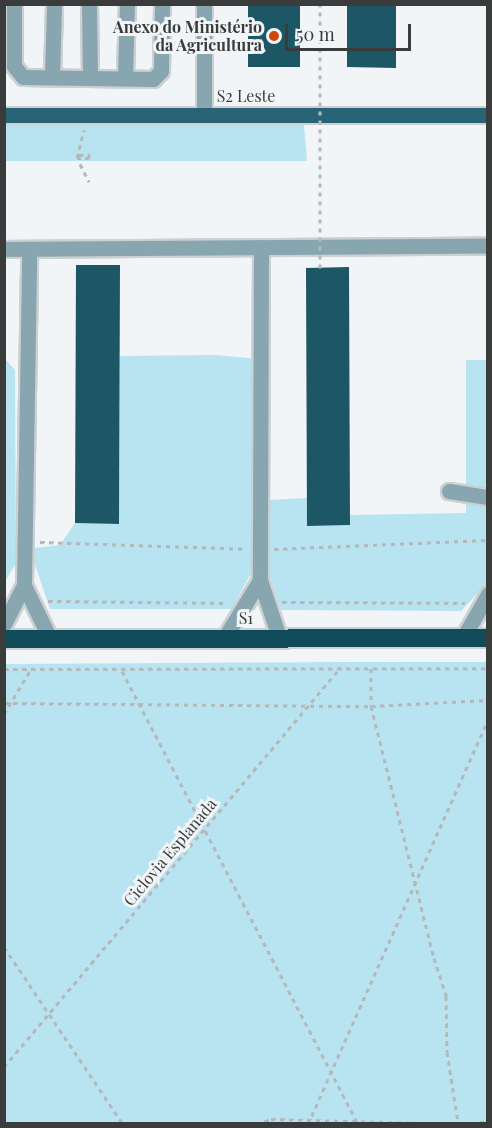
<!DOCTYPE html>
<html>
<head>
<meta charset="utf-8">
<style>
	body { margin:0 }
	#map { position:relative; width:492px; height:1128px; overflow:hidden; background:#f1f5f7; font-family:"Playfair Display",serif }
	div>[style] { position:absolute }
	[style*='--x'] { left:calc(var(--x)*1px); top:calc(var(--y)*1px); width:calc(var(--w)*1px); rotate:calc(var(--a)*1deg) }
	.green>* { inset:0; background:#b8e4f2 }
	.building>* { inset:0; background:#1d5665 }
	.path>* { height:3px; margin-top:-1.5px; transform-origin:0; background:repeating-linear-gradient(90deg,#b5b8b9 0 4.5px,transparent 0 9px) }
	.roads { filter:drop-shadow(2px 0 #ccd0d2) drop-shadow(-2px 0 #ccd0d2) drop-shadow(0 2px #ccd0d2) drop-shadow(0 -2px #ccd0d2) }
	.minor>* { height:15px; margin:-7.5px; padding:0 7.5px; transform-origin:7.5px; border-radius:7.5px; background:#88a6af }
	.major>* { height:15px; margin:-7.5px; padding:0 7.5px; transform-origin:7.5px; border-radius:7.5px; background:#286475 }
	.highway>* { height:18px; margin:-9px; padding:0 9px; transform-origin:9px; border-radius:9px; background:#104b5a }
	.path-bridge>* { height:3px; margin-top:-1.5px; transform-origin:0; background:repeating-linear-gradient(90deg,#b5b8b9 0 4.5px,transparent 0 9px) }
	.dots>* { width:16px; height:16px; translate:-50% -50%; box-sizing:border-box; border:3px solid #f1f5f7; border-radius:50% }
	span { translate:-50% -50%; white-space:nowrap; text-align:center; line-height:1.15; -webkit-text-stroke:6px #f1f5f7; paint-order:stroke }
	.poi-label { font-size:16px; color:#3a3c3c; font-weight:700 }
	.right { translate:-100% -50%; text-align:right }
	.street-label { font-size:16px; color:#3a3c3c }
	.frame { position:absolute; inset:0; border:6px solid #3a3c3c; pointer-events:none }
	.scale { position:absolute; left:285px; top:24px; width:126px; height:27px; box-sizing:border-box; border:3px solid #3a3c3c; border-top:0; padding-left:8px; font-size:18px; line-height:21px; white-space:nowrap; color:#3a3c3c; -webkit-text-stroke:4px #f1f5f7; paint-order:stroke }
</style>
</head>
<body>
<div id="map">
	<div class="green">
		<div style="clip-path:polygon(4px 118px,304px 125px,307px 161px,5px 161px)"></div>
		<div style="clip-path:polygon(214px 355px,250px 358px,256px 369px,253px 570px,231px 609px,50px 609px,35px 565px,35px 548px,60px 545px,75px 523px,119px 524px,120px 356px)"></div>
		<div style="clip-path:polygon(5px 359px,15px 370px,16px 563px,5px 582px)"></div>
		<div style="clip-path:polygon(466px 360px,487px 360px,487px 583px,461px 611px,281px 610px,268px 571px,268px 500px,307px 498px,307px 526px,350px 525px,350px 515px,466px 513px)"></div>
		<div style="clip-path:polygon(345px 662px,487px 662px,487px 1123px,5px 1123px,5px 664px)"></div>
	</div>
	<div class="building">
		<div style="clip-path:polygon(248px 4px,300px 4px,300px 67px,248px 67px)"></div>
		<div style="clip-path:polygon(347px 4px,396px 4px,396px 68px,347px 67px)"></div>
		<div style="clip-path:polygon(76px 265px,120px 265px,119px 524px,75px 523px)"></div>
		<div style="clip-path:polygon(349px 267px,350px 525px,307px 526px,306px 268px)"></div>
	</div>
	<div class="path">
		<div style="--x:79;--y:155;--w:10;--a:-6"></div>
		<div style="--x:89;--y:154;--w:4;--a:90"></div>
		<div style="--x:89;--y:158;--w:12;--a:180"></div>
		<div style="--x:77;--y:158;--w:29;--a:-76"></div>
		<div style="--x:80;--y:164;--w:20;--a:63"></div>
		<div style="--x:40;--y:542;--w:206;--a:1.9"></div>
		<div style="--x:274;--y:549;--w:214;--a:-2.4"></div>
		<div style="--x:48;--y:601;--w:180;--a:0.6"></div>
		<div style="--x:282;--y:602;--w:183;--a:0.3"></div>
		<div style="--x:371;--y:668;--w:38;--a:90"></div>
		<div style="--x:371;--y:706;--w:260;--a:76"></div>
		<div style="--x:434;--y:958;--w:40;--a:72"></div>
		<div style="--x:446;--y:996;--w:56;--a:89"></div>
		<div style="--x:447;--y:1052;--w:71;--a:81.1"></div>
		<div style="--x:4;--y:669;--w:484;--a:-0.1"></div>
		<div style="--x:122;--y:671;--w:511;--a:62.48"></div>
		<div style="--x:4;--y:703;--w:367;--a:0.5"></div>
		<div style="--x:371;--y:706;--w:117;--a:-2.9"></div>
		<div style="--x:4;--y:714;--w:52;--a:-59"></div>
		<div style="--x:4;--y:947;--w:213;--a:56.1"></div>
		<div style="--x:4;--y:1067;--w:523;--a:-49.89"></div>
		<div style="--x:256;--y:1124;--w:16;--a:-18"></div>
		<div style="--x:271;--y:1119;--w:189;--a:1.5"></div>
		<div style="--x:308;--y:1124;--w:443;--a:-66"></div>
		<div style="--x:471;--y:1124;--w:17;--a:-10"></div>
	</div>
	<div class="roads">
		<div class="minor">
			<div style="--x:14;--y:4;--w:62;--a:90"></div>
			<div style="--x:14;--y:66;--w:14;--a:51"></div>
			<div style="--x:23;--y:77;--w:130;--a:0.9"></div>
			<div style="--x:153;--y:79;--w:11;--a:-45"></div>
			<div style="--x:161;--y:71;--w:67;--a:-89.1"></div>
			<div style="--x:89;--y:4;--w:73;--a:89.2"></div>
			<div style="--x:204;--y:4;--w:110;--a:90"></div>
			<div style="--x:52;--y:77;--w:73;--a:-88.4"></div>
			<div style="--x:125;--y:78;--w:74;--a:-88.5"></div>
			<div style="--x:261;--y:247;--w:333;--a:90.2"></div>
			<div style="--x:260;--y:580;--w:60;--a:71.6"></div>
			<div style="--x:4;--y:249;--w:484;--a:-0.4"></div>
			<div style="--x:449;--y:491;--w:39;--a:9"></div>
			<div style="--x:24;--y:585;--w:60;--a:64.3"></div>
			<div style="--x:4;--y:624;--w:44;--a:-62.9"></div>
			<div style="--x:24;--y:585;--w:336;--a:-89.1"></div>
			<div style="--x:225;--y:637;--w:67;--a:-58.4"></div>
			<div style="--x:463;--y:638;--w:51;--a:-60.4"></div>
		</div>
		<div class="major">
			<div style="--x:4;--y:115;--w:484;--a:0"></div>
		</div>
		<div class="highway">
			<div style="--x:4;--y:639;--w:484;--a:-0.1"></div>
		</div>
	</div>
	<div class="path-bridge">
		<div style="--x:79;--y:155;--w:9;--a:84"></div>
		<div style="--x:320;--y:268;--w:264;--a:-90"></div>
	</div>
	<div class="dots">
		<div style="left:274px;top:36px;background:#ce470b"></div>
	</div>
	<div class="poi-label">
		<span class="right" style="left:262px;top:36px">Anexo do Ministério<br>da Agricultura</span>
	</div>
	<div class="street-label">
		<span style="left:246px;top:96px">S2 Leste</span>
		<span style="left:246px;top:618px">S1</span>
		<span style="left:170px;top:852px;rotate:-50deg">Ciclovia Esplanada</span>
	</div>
	<div class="frame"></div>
	<div class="scale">50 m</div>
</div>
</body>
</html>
